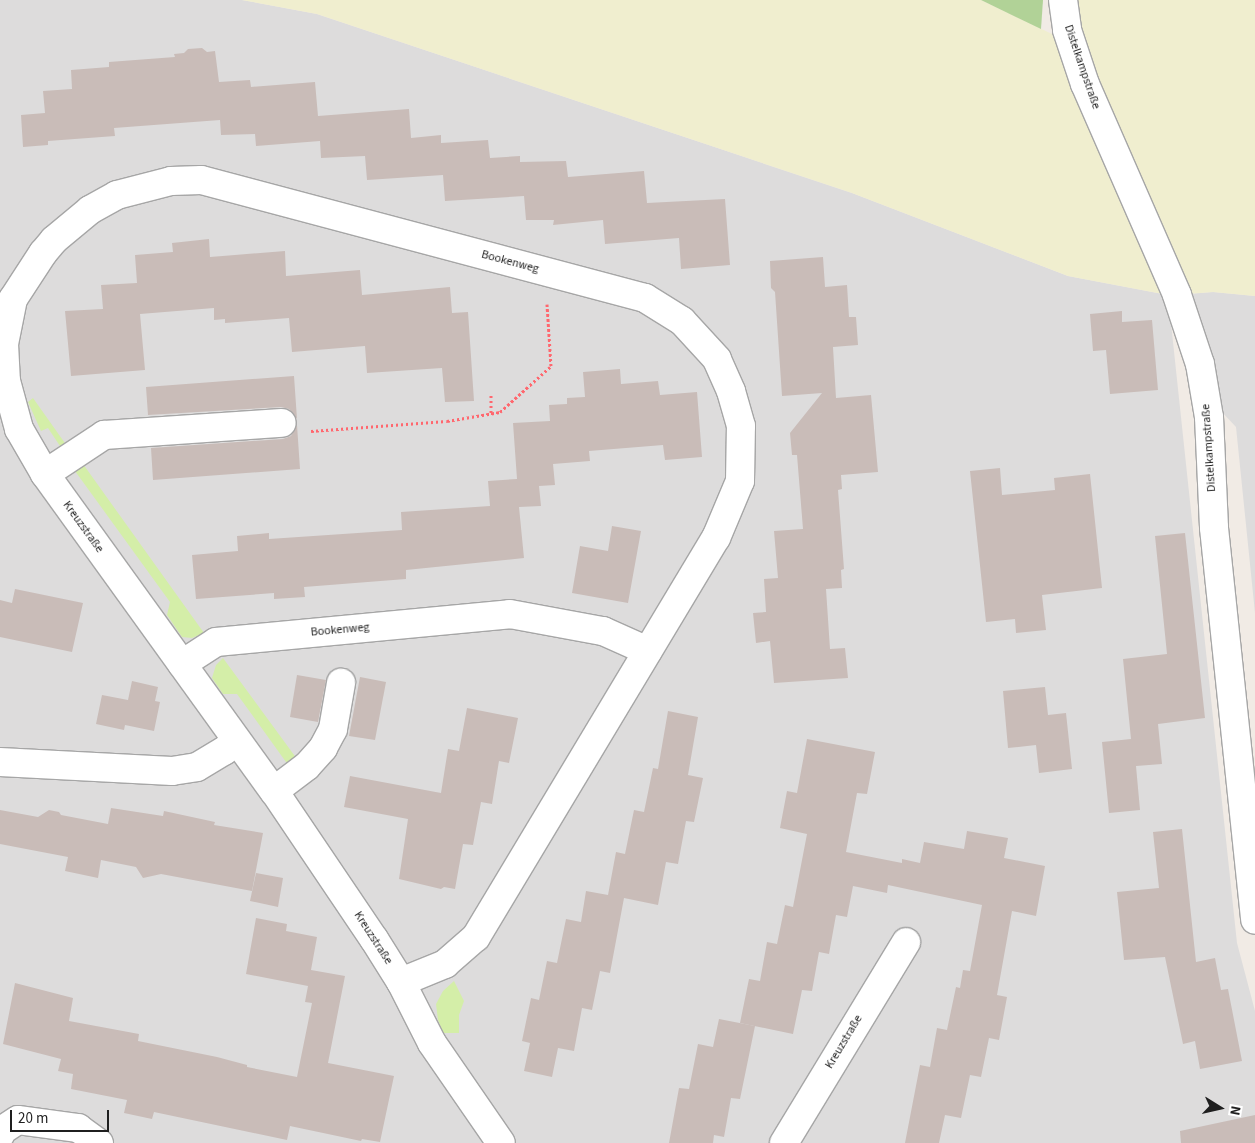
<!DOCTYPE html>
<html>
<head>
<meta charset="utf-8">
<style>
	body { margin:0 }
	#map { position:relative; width:1255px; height:1143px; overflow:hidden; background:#f1ebe5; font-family:"Source Sans 3",sans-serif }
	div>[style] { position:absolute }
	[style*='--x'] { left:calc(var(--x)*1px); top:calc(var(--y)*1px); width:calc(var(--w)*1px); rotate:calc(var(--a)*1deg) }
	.residential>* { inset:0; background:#dddcdc }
	.farmland>* { inset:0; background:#f0eecf }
	.grass>* { inset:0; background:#d4eea8 }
	.forest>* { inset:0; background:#b1d297 }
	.building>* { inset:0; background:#c9bcb8 }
	.path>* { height:3px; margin-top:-1.5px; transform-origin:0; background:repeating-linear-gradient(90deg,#ff676e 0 2.5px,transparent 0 5px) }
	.roads { filter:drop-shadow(1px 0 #a6a6a6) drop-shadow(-1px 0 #a6a6a6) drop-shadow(0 1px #a6a6a6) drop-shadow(0 -1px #a6a6a6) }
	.minor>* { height:28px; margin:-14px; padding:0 14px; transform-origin:14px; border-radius:14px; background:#fff }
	span { translate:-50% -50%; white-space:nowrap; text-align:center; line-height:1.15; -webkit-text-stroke:4px #fff; paint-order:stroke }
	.street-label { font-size:12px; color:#1f1f1f }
	.north { position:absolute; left:1195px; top:1083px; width:50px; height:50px; -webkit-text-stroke:4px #fff; paint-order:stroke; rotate:100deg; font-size:14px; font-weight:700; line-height:20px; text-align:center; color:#1f1f1f }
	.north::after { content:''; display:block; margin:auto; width:18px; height:22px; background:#1f1f1f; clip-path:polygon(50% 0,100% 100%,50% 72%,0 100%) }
	.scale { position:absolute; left:10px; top:1110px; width:99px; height:22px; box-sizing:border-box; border:2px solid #1f1f1f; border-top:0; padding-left:6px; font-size:15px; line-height:18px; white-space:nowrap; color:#1f1f1f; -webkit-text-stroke:4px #fff; paint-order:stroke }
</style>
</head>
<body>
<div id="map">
	<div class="residential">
		<div style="clip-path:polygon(0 0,242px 0,317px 14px,852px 193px,1068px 276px,1168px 295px,1237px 943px,1255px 1011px,1255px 1143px,0 1143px)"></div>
		<div style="clip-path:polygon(1213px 292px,1255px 296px,1255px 613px,1236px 427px,1220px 410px,1187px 294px)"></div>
	</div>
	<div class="farmland">
		<div style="clip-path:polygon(242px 0,981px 0,1052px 34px,1168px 295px,1068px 276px,852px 193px,317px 14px)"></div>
		<div style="clip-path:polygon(1073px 0,1255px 0,1255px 296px,1213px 292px,1187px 294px,1090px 73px)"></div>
	</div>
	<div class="grass">
		<div style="clip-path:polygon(33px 398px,67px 446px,62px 449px,48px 428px,41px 431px,28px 402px)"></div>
		<div style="clip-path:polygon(83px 464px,204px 633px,192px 638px,182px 637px,167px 615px,170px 602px,75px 471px)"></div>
		<div style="clip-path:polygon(223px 658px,297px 759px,290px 764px,286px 762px,237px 694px,223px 694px,212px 678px,216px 665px)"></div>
		<div style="clip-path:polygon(454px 981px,464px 1001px,459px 1015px,459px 1033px,443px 1033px,438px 1020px,436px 1004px,443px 991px)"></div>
	</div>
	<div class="forest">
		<div style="clip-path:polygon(981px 0,1043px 0,1041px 29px)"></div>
	</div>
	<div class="building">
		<div style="clip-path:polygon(202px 48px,207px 52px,215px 51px,219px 82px,250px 80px,251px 87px,315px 82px,318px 116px,409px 109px,411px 138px,441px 135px,441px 143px,488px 140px,490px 158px,520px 156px,520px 162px,566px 161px,568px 177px,644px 171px,647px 203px,725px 199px,730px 265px,681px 269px,679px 238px,605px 244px,603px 220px,553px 225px,554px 220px,526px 220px,524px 196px,445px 201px,443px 175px,367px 180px,365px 156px,321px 158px,320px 141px,256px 146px,255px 134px,221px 135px,220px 120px,114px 128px,115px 136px,48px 141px,48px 145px,23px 147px,21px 115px,45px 113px,43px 91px,72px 89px,71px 70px,109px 67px,109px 62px,175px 57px,174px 54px,184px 53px,188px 49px)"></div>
		<div style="clip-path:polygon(209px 239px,210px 257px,285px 251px,286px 276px,360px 270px,362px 295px,450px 287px,452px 313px,468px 312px,474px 401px,445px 402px,442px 368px,367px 373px,365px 346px,292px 352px,289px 318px,225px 323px,225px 319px,214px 320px,214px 308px,140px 314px,145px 370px,71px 376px,65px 311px,103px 309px,101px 285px,137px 283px,135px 255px,173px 252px,172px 243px)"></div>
		<div style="clip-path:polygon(823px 257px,825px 287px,847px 285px,849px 317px,856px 317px,858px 345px,833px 347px,836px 398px,871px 395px,878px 472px,841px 475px,842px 489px,838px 490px,844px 569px,841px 570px,842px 588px,826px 589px,830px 649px,845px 648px,848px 678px,774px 683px,770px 641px,756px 643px,753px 613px,766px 612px,764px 579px,778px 578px,774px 531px,803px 529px,797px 455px,792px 455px,790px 433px,822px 393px,782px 396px,775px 292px,771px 288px,770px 261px)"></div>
		<div style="clip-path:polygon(1122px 311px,1122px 322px,1152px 320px,1158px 390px,1110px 394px,1106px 350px,1093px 351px,1090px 314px)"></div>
		<div style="clip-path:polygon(620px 369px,621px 384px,658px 381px,660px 395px,697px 392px,702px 457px,665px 460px,663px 445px,589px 451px,590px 461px,553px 464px,555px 485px,539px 486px,541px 506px,519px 507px,524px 558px,406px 570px,406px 579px,304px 587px,305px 597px,274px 599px,274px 593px,196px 599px,192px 555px,238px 551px,237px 536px,269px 533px,269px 539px,402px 530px,401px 512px,490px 506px,488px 481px,517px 479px,513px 423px,550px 421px,549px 405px,567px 404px,567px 398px,585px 397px,583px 372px)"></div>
		<div style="clip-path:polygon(294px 376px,297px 419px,289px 409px,281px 407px,148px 415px,146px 387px)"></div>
		<div style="clip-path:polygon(297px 425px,300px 469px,153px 480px,151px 448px,283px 439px,291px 436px)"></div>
		<div style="clip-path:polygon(1000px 468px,1002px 495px,1055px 490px,1054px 478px,1090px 474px,1102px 588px,1042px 595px,1046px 630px,1016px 633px,1015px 619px,986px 622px,970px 471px)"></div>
		<div style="clip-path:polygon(612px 526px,641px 531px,628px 603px,572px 593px,580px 546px,608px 551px)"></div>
		<div style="clip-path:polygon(1185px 533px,1205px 718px,1158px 724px,1162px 764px,1136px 766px,1140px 810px,1109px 813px,1102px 742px,1131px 739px,1123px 659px,1167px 654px,1155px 536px)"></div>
		<div style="clip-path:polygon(15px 589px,83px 603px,72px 652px,0 637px,0 600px,12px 603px)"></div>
		<div style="clip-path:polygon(297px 675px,326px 680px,318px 722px,290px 717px)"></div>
		<div style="clip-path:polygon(360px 677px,386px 682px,375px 740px,349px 736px)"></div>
		<div style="clip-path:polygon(132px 681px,158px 687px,155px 701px,160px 702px,154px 731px,125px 725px,124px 730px,96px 724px,102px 695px,128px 700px)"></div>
		<div style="clip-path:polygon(1045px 687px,1048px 715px,1066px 713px,1072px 769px,1039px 773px,1036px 745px,1008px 748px,1003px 691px)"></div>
		<div style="clip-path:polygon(467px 708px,518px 718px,509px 763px,499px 761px,492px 804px,481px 802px,473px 845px,463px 844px,455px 889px,444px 887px,441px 889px,399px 879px,408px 819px,344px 807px,350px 776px,441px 793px,448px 749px,459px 751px)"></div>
		<div style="clip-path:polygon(668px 711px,698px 717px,688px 775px,703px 778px,694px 822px,686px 821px,678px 864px,666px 862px,658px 905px,624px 898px,610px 973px,600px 971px,592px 1010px,582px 1008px,574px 1051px,558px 1048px,552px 1077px,524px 1071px,530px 1043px,522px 1041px,531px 998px,539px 1000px,547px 961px,557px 963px,566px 919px,581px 922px,586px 891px,608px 895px,616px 852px,625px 854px,634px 810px,644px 812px,653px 768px,658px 769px)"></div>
		<div style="clip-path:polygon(807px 739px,875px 752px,867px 794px,857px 793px,846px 852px,902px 863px,902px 859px,920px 863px,924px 842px,964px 849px,967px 831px,1008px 838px,1004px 858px,1045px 866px,1036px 916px,1012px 911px,997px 995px,1007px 997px,999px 1040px,989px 1038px,981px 1077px,970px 1075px,961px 1118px,945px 1115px,939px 1143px,905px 1143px,920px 1065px,930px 1067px,937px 1028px,947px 1030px,956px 987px,960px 988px,963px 970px,970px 971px,982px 905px,888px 885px,887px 893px,853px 886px,847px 917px,836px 915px,829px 954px,819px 952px,812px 991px,802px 990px,793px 1034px,740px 1023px,749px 979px,760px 981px,767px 942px,777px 944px,785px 905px,793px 907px,807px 834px,780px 828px,787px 791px,797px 793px)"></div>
		<div style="clip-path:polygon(111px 808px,163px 816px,164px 811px,215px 822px,214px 825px,263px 833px,252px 891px,161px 874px,143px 878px,136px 867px,101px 860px,98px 878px,65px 871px,68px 857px,0 844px,0 810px,38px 817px,49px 810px,59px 812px,61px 815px,108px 824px)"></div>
		<div style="clip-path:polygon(1182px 829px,1196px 962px,1215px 958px,1221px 990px,1228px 989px,1242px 1061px,1200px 1069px,1195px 1041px,1183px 1044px,1165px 957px,1124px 960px,1117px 892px,1159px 888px,1153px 832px)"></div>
		<div style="clip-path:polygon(256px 873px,283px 878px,278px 907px,250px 901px)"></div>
		<div style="clip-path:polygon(256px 918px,287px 924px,286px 931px,317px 937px,311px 970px,345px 976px,328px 1063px,394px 1076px,380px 1142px,362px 1139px,361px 1141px,290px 1126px,287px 1140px,154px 1112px,152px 1119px,124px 1113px,127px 1100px,71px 1089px,73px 1074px,58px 1071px,61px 1059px,3px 1044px,15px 983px,73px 998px,69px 1021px,139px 1034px,138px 1041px,217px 1057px,247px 1065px,247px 1067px,297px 1077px,312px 1003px,305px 1002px,308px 986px,246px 974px)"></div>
		<div style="clip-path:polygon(719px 1019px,755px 1026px,740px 1099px,731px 1098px,724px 1137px,714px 1135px,713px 1143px,669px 1143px,679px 1088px,689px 1089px,698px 1044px,713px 1047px)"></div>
		<div style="clip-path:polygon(1255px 1115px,1255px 1143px,1181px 1143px,1180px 1131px)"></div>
	</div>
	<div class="path">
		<div style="--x:491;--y:395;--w:19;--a:90"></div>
		<div style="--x:311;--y:431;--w:136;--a:-4.2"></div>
		<div style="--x:447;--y:421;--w:54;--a:-9.6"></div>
		<div style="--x:500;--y:412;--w:69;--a:-42"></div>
		<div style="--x:551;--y:366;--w:62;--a:-93.7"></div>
	</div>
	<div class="roads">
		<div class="minor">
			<div style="--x:1063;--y:0;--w:30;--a:82"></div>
			<div style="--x:1067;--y:30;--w:57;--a:71.6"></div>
			<div style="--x:1085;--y:84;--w:230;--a:66.4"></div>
			<div style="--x:1177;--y:295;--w:73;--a:71.6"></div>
			<div style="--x:1200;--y:364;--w:54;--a:80.4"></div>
			<div style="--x:1209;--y:417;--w:111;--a:87.4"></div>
			<div style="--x:1214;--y:528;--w:394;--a:84"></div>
			<div style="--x:45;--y:474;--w:71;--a:-33.5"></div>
			<div style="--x:104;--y:435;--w:178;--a:-3.9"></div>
			<div style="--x:182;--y:664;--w:40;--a:-32.9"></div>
			<div style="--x:216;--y:642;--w:295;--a:-5.4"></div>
			<div style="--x:510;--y:614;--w:95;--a:10.4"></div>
			<div style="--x:603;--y:631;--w:49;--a:24"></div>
			<div style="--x:0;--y:762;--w:172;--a:3"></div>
			<div style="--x:172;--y:771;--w:25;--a:-9"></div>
			<div style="--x:197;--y:767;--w:31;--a:-31"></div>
			<div style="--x:224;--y:751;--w:16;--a:-38"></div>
			<div style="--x:274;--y:791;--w:41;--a:-37.1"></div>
			<div style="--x:307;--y:766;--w:24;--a:-48"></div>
			<div style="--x:323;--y:748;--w:21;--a:-62"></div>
			<div style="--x:333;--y:729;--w:47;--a:-80.1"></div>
			<div style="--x:401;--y:982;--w:48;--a:-22.2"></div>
			<div style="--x:445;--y:964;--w:41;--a:-41.1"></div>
			<div style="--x:476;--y:937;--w:466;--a:-59"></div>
			<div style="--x:716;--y:538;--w:62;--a:-67.2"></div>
			<div style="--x:740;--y:481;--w:55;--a:-89"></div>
			<div style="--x:741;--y:426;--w:36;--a:-106"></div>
			<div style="--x:731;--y:391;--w:35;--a:-114"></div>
			<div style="--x:717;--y:359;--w:52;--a:-132.6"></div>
			<div style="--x:682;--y:321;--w:44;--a:-148.1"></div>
			<div style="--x:645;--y:298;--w:459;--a:-165.1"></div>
			<div style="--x:201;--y:180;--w:30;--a:178"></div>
			<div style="--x:171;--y:181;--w:56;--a:165.5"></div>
			<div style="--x:117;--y:195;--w:31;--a:151"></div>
			<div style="--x:90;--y:210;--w:47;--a:140.2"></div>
			<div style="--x:54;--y:240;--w:17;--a:130"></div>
			<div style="--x:43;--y:253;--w:55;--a:123.1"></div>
			<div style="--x:13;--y:299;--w:46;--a:101.3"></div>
			<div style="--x:4;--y:344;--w:37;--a:87"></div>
			<div style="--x:6;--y:381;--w:50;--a:74.8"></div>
			<div style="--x:19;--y:429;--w:52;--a:60"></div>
			<div style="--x:45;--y:474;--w:391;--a:54.2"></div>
			<div style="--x:274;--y:791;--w:179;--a:56"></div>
			<div style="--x:374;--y:939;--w:51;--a:57.9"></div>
			<div style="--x:401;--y:982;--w:68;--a:63.1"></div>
			<div style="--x:432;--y:1043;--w:121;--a:55.4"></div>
			<div style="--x:0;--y:1135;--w:4;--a:-76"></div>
			<div style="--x:1;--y:1131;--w:20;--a:-33"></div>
			<div style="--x:18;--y:1120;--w:61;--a:7.6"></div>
			<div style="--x:78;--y:1128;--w:26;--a:36"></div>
			<div style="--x:784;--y:1143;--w:235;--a:-58.7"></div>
		</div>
	</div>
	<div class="street-label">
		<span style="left:1082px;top:67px;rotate:71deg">Distelkampstraße</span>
		<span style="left:510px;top:262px;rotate:15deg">Bookenweg</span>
		<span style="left:1209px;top:448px;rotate:-94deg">Distelkampstraße</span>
		<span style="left:83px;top:527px;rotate:54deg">Kreuzstraße</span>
		<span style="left:340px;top:630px;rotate:-5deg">Bookenweg</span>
		<span style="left:373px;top:938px;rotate:57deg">Kreuzstraße</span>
		<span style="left:844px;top:1042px;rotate:-59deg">Kreuzstraße</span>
	</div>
	<div class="north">N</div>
	<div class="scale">20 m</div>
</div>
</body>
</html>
